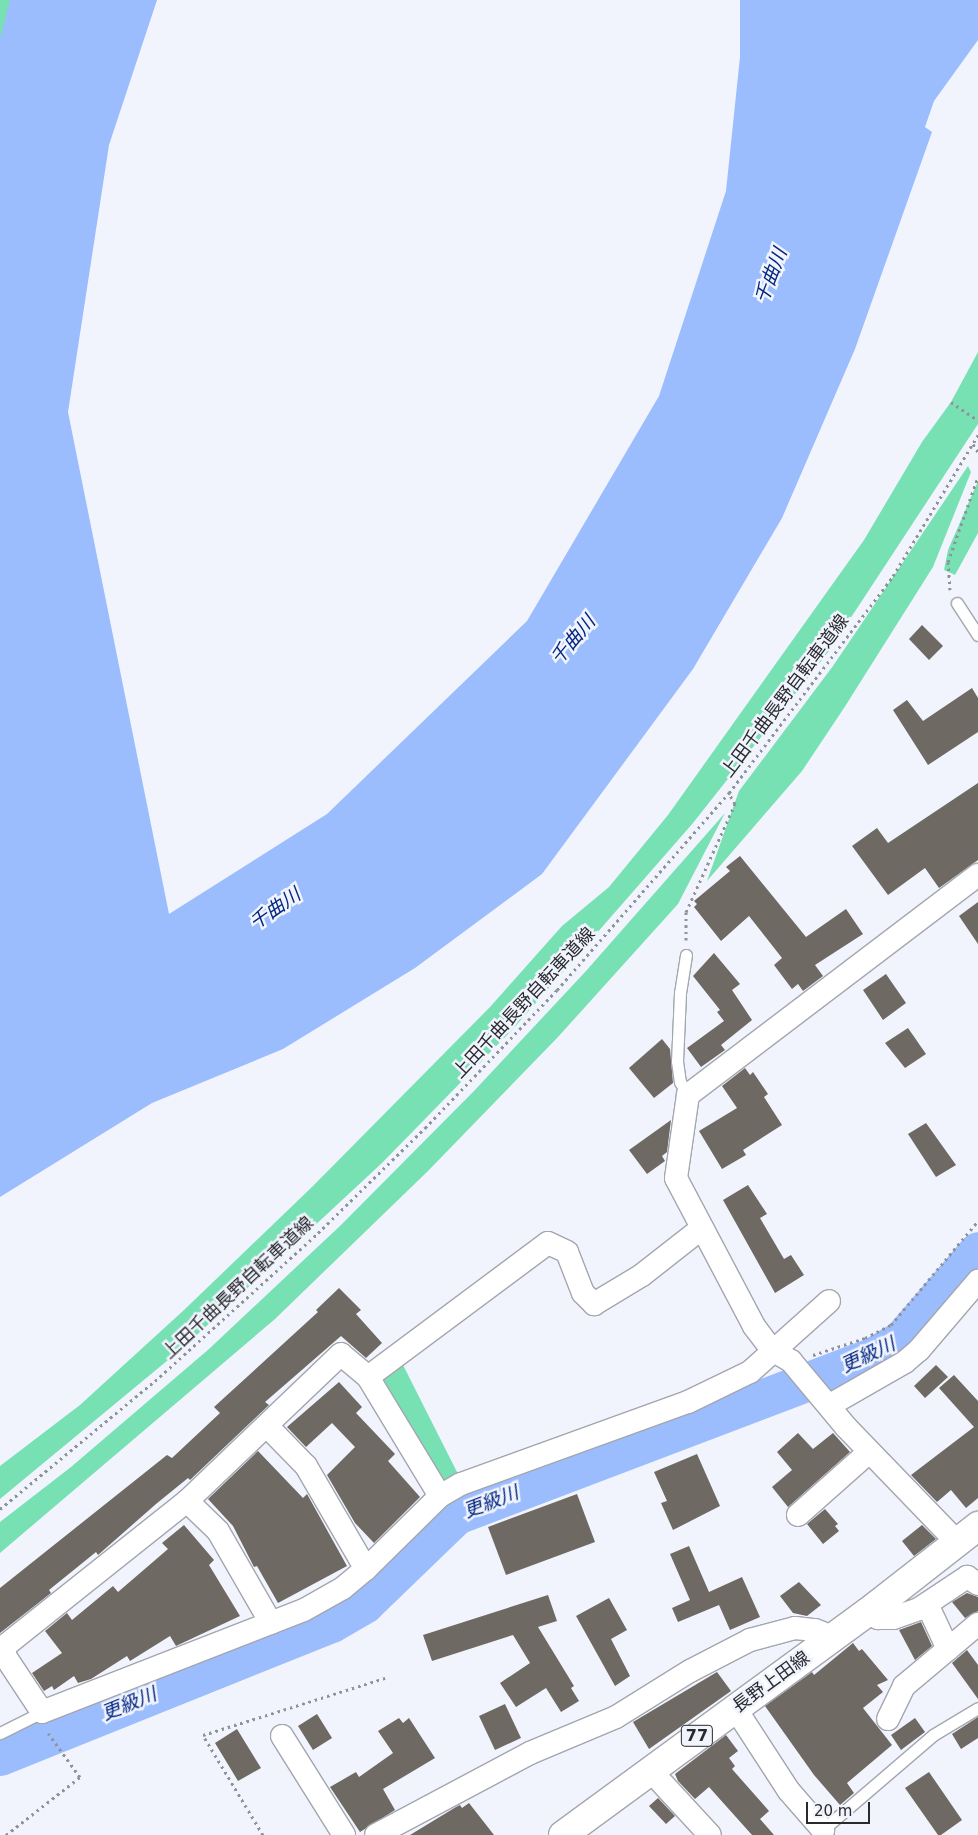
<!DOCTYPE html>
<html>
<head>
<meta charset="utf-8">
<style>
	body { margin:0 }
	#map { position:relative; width:978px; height:1835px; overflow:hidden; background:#f1f4fd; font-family:"DejaVu Sans","Noto Sans JP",sans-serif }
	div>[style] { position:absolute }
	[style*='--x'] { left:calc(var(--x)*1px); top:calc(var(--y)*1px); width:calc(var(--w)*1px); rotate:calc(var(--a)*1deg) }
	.green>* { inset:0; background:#78e1b4 }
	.water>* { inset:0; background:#9bbcfd }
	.river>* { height:39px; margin:-19.5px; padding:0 19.5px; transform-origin:19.5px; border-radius:19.5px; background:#9bbcfd }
	.building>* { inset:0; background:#6e6962 }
	.path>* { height:3px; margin-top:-1.5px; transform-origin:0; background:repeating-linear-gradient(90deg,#909299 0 2.5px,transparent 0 6.5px) }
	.roads { filter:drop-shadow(1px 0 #a4a6af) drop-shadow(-1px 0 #a4a6af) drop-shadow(0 1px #a4a6af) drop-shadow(0 -1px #a4a6af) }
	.service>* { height:11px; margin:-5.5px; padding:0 5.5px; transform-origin:5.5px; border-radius:5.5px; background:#fff }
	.minor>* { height:22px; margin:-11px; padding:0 11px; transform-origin:11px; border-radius:11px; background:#fff }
	.primary>* { height:28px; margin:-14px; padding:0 14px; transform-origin:14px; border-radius:14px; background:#fff }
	span { translate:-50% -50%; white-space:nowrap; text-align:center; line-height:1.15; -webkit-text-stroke:5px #f1f4fd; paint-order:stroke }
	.shield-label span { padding:1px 4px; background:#f1f4fd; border:1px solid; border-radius:4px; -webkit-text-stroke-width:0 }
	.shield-label { font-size:16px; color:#292a2e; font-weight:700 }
	.street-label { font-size:18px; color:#292a2e }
	.water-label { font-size:19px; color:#032781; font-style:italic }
	.scale { position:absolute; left:806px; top:1802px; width:64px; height:22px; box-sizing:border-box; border:2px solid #292a2e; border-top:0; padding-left:6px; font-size:15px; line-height:18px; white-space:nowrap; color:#292a2e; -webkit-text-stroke:4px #f1f4fd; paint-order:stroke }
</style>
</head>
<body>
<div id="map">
	<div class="green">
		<div style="clip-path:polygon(0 0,18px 0,0 51px)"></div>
		<div style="clip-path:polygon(978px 352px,978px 424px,829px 651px,693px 823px,513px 1029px,382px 1163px,185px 1346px,0 1499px,0 1466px,80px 1405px,184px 1310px,313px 1186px,490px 1007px,562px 926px,609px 887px,668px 815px,864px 540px,922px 442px,951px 402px)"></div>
		<div style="clip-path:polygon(968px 466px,971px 472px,933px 567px,844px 708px,802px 771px,707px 881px,739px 791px,833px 666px)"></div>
		<div style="clip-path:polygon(978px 481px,978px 533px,955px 575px,944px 570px,948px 550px)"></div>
		<div style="clip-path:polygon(725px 813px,678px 904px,558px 1037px,428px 1171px,275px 1319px,0 1553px,0 1522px,71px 1467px,209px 1349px,341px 1225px,473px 1092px,586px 971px)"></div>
		<div style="clip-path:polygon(402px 1363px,459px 1476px,447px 1482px,439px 1481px,381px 1378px)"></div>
	</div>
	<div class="water">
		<div style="clip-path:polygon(10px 0,157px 0,109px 145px,68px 412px,169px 914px,327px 814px,527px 621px,659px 396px,726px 191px,740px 57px,740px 0,978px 0,978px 40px,934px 101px,925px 127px,932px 132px,855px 349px,782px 518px,693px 669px,542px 874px,415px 968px,283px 1049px,152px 1103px,0 1197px,0 39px)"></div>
	</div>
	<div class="river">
		<div style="--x:0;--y:1756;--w:357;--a:-21.9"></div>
		<div style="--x:331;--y:1623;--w:39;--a:-30"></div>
		<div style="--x:365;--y:1603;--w:127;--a:-44"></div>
		<div style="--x:456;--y:1515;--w:447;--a:-20.8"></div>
		<div style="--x:874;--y:1356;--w:33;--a:-31"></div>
		<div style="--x:902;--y:1339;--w:116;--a:-49.2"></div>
	</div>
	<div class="building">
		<div style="clip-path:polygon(922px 625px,943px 646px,929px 660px,909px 639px)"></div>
		<div style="clip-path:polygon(972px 688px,978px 698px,978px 732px,928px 765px,893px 710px,907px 700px,923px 721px)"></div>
		<div style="clip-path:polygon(978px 783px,978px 860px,939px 888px,925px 868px,888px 895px,852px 846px,877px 828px,888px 843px)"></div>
		<div style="clip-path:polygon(740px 856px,806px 937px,846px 909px,863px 934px,815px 965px,823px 976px,803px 991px,798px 984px,792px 989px,774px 965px,782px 958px,749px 916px,721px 941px,694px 907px,697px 904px,694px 901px,730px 871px,726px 867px)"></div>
		<div style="clip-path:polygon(978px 902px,978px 944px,959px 916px)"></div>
		<div style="clip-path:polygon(714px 953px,740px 984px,732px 990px,752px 1020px,721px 1045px,725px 1050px,701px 1067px,687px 1048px,724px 1021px,717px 1012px,720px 1010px,693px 976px)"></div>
		<div style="clip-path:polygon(886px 974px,906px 1003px,883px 1020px,863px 990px)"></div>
		<div style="clip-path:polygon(908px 1028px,926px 1054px,905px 1068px,885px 1043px)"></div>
		<div style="clip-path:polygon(662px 1039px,670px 1049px,673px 1083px,654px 1098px,629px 1068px)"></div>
		<div style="clip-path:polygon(745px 1068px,750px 1075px,753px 1072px,768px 1094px,764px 1097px,782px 1125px,743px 1150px,746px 1155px,722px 1169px,699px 1131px,737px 1108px,722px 1086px)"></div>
		<div style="clip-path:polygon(671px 1120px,667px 1152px,662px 1156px,665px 1161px,647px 1174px,629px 1150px)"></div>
		<div style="clip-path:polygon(926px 1123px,956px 1165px,936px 1177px,908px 1134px)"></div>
		<div style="clip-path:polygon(748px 1185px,767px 1214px,760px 1218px,784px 1259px,791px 1255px,804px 1275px,775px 1293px,723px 1200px)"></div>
		<div style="clip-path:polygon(339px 1288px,361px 1310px,356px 1314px,382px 1343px,366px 1358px,341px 1336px,265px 1402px,269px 1405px,190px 1480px,188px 1478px,156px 1504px,98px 1555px,96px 1552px,49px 1590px,51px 1593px,0 1633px,0 1588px,167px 1455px,172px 1458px,220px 1413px,214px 1407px,318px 1312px,316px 1310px)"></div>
		<div style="clip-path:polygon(936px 1365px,948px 1377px,925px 1398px,914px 1386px)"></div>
		<div style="clip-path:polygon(954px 1375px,978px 1401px,978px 1498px,966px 1508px,951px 1490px,937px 1502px,911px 1475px,974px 1427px,939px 1388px)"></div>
		<div style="clip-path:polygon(339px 1382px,362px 1407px,356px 1413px,395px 1454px,388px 1461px,420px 1497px,374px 1543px,355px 1523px,327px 1475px,355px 1447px,332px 1423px,306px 1447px,287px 1427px)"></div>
		<div style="clip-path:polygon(798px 1433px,813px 1449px,833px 1433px,850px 1452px,788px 1507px,772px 1487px,792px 1470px,777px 1452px)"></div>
		<div style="clip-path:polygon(258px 1451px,303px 1498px,307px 1494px,347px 1566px,278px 1603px,257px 1566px,254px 1567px,233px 1526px,208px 1499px)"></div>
		<div style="clip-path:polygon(697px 1454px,720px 1506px,673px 1530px,661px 1503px,667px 1501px,654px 1472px)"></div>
		<div style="clip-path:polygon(577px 1494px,595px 1542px,506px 1575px,488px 1527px)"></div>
		<div style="clip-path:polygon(825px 1509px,838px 1524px,835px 1526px,839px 1531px,823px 1544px,807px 1524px)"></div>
		<div style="clip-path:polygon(184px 1525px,214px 1560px,209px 1565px,240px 1616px,176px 1646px,170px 1636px,130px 1661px,127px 1656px,91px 1679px,78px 1683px,74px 1676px,54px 1690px,52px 1686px,44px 1691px,32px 1673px,62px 1653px,45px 1631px,67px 1613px,72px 1620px,113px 1586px,118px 1592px,168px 1549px,162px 1543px)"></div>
		<div style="clip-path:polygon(922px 1525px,936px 1539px,914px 1556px,902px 1541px)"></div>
		<div style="clip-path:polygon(689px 1546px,709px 1592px,742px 1577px,760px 1617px,730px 1630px,719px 1605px,678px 1622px,672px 1608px,690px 1600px,670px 1554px)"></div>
		<div style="clip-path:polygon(799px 1582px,821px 1605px,807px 1616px,793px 1613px,780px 1596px)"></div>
		<div style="clip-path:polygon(967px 1593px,978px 1597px,978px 1611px,965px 1618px,952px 1602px)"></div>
		<div style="clip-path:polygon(548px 1595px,557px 1621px,538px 1627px,574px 1686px,571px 1688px,579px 1701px,561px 1712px,546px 1688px,516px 1707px,500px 1683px,530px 1663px,513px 1635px,432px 1661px,423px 1635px)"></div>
		<div style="clip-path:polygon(609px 1598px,627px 1630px,611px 1639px,630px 1676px,615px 1686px,576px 1616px)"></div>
		<div style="clip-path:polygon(921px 1622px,932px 1646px,915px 1660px,899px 1630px)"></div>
		<div style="clip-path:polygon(853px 1643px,859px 1651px,862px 1649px,888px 1680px,877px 1685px,883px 1692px,863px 1708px,892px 1745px,847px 1783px,854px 1793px,840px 1805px,814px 1775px,765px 1706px,812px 1672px,814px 1675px)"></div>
		<div style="clip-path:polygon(967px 1650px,978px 1665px,978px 1699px,952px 1663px)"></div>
		<div style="clip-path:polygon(717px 1672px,731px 1691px,649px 1749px,633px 1722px)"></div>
		<div style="clip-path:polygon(505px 1704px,521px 1738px,495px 1750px,479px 1716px)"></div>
		<div style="clip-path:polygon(317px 1714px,332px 1738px,313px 1750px,298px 1726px)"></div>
		<div style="clip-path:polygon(978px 1717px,978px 1738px,961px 1749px,952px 1734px)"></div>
		<div style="clip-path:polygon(399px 1718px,403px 1723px,409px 1718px,435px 1758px,383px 1789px,395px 1810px,360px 1832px,330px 1787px,356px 1772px,359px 1777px,393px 1753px,378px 1731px)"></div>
		<div style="clip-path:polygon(915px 1718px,925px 1732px,901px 1750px,891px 1735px)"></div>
		<div style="clip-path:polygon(237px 1729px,261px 1768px,238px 1781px,215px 1743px)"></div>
		<div style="clip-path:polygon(726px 1735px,738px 1751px,729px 1758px,735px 1766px,732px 1769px,769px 1811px,760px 1819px,774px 1835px,752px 1835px,709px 1787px,695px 1799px,678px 1781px,675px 1774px)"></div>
		<div style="clip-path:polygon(929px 1772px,962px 1820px,941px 1835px,938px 1835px,905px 1788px)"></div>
		<div style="clip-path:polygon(658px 1798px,675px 1816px,666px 1824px,649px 1806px)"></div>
		<div style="clip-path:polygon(469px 1803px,494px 1835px,410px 1835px,456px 1807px,460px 1805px,462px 1808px)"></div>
	</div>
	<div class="path">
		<div style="--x:951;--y:402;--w:32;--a:34"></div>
		<div style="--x:973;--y:444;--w:9;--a:58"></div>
		<div style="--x:950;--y:590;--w:28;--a:-94"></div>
		<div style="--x:948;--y:562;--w:90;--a:-70.6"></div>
		<div style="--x:686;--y:940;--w:28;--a:-90"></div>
		<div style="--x:686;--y:912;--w:119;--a:-65.6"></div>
		<div style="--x:735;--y:804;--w:13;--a:-119"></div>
		<div style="--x:813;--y:1355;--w:55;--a:-18.1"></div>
		<div style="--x:865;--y:1338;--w:29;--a:-27"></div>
		<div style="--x:891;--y:1325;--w:136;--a:-50.1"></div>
		<div style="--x:0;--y:1509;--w:201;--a:-39.6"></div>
		<div style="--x:155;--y:1381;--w:220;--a:-42.2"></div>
		<div style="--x:318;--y:1233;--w:150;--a:-44.5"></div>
		<div style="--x:425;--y:1128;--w:191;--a:-46.3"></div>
		<div style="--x:557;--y:990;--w:262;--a:-48.9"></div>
		<div style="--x:729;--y:793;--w:272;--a:-52.9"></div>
		<div style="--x:893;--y:576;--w:165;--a:-58.9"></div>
		<div style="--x:6;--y:1835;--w:94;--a:-38.1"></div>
		<div style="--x:80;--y:1777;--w:54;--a:-126"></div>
		<div style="--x:263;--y:1835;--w:117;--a:-121"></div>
		<div style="--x:203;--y:1735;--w:191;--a:-17.4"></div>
	</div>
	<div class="roads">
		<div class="service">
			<div style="--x:957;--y:603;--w:38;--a:57"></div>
			<div style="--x:686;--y:955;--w:38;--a:99"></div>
			<div style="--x:680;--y:993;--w:68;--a:92.5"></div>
			<div style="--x:677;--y:1061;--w:21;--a:82"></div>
			<div style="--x:680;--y:1082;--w:15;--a:58"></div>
			<div style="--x:0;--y:1733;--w:47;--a:-26.6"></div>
			<div style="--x:820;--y:1832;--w:149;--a:-40.6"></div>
			<div style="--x:933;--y:1735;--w:52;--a:-31"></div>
		</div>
		<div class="minor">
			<div style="--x:368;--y:1377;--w:224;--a:-36.7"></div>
			<div style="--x:548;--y:1243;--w:21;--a:25"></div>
			<div style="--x:567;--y:1252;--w:44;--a:68.7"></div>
			<div style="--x:583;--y:1293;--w:16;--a:45"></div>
			<div style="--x:594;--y:1304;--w:56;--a:-31.1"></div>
			<div style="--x:642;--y:1275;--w:76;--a:-38.1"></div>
			<div style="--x:830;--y:1405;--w:86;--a:-29.8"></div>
			<div style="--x:905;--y:1362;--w:18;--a:-41"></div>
			<div style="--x:919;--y:1350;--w:91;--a:-49.5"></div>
			<div style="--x:267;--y:1426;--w:56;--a:45.7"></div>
			<div style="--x:306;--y:1466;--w:119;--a:59.8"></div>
			<div style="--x:440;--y:1496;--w:139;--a:-121.2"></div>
			<div style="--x:368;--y:1377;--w:35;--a:-140"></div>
			<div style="--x:341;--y:1354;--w:213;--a:136.3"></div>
			<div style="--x:187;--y:1501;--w:233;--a:141.5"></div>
			<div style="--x:5;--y:1646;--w:10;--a:90"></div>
			<div style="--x:5;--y:1656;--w:67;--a:56.5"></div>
			<div style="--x:42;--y:1712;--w:281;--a:-21.3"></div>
			<div style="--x:304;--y:1610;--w:45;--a:-29.4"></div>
			<div style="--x:343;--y:1588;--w:30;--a:-40"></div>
			<div style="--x:366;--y:1569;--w:104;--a:-44.6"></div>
			<div style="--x:440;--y:1496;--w:24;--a:-30"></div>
			<div style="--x:461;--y:1484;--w:241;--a:-19.9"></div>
			<div style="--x:688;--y:1402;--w:69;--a:-25.8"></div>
			<div style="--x:750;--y:1372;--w:106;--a:-41.9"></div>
			<div style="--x:187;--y:1501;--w:43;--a:44.1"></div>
			<div style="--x:218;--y:1531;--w:106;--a:60.1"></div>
			<div style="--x:798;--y:1515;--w:95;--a:-41.6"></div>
			<div style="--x:957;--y:1542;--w:160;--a:-134"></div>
			<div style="--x:846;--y:1427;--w:86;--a:-129.8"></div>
			<div style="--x:791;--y:1361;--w:22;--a:-150"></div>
			<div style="--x:772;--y:1350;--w:30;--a:-127"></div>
			<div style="--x:754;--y:1326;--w:167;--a:-117.8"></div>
			<div style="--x:676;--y:1178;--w:84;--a:-81.8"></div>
			<div style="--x:688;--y:1095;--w:364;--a:-37.2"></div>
			<div style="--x:927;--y:1604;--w:50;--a:65"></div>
			<div style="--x:868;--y:1612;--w:12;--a:31"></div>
			<div style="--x:878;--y:1618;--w:15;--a:0"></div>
			<div style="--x:893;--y:1618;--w:28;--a:-19"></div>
			<div style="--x:919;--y:1609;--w:58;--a:-33.7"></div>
			<div style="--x:967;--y:1577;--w:13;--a:32"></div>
			<div style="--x:735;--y:1708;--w:99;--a:57"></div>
			<div style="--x:789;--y:1791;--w:52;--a:48.9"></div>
			<div style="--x:888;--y:1719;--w:37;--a:-64"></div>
			<div style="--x:904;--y:1686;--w:97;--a:-40"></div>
			<div style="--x:282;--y:1736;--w:117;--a:57.9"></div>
			<div style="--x:650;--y:1770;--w:88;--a:47.3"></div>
			<div style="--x:376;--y:1835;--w:174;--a:-28"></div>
			<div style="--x:530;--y:1753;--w:93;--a:-22.7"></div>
			<div style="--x:616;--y:1717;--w:87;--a:-31.9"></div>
			<div style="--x:690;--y:1671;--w:68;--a:-27.3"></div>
			<div style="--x:750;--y:1640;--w:47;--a:-14.9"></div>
			<div style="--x:795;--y:1628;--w:20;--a:6"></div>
			<div style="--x:815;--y:1630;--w:18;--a:22"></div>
		</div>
		<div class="primary">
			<div style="--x:563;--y:1835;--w:378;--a:-36.2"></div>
			<div style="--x:868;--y:1612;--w:140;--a:-38"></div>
		</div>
	</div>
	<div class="shield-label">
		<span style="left:697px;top:1736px">77</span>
	</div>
	<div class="street-label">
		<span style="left:785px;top:696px;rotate:-53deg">上田千曲長野自転車道線</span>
		<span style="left:524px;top:1003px;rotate:-47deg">上田千曲長野自転車道線</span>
		<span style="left:238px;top:1288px;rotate:-43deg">上田千曲長野自転車道線</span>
		<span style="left:771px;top:1682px;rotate:-36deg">長野上田線</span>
	</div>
	<div class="water-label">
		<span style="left:771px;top:276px;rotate:-69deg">千曲川</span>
		<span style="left:573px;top:640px;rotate:-50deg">千曲川</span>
		<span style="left:275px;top:909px;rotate:-35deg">千曲川</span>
		<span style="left:868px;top:1355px;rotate:-25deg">更級川</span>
		<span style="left:491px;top:1502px;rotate:-21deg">更級川</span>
		<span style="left:129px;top:1704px;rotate:-22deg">更級川</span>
	</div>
	<div class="scale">20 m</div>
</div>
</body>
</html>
